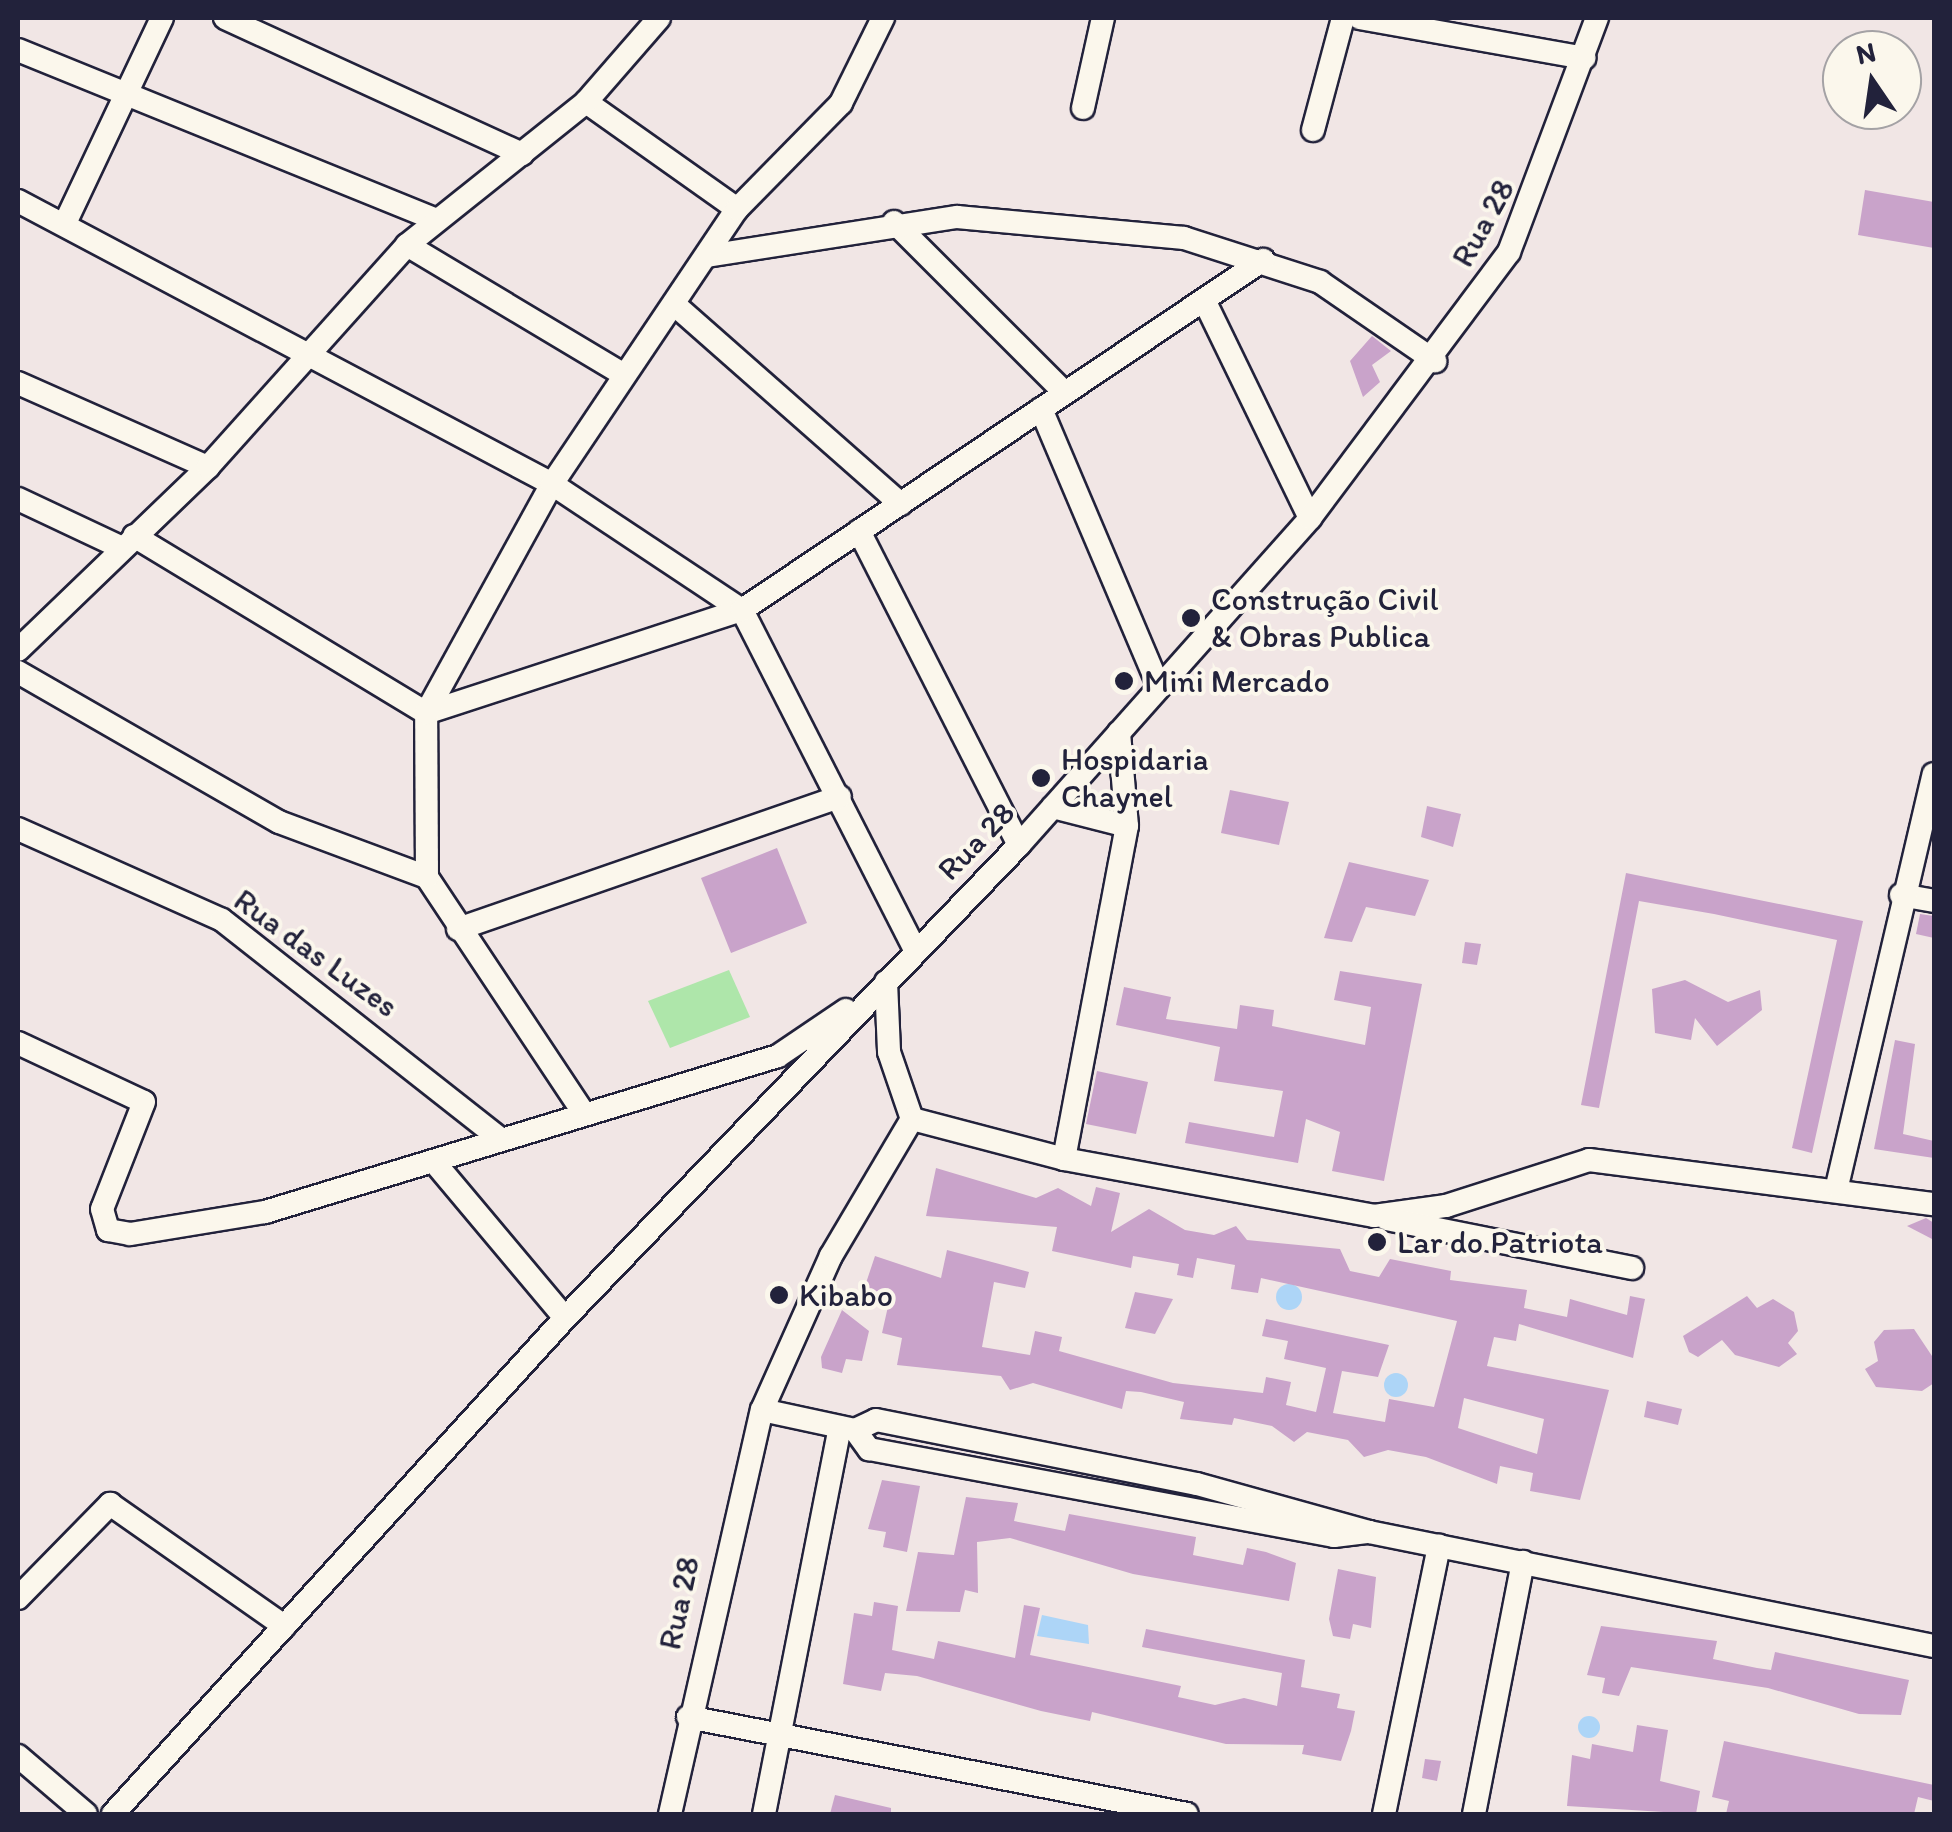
<!DOCTYPE html>
<html>
<head>
<meta charset="utf-8">
<style>
	body { margin:0 }
	#map { position:relative; width:1952px; height:1832px; overflow:hidden; background:#f1e6e5; font-family:Itim,sans-serif }
	div>[style] { position:absolute }
	[style*='--x'] { left:calc(var(--x)*1px); top:calc(var(--y)*1px); width:calc(var(--w)*1px); rotate:calc(var(--a)*1deg) }
	.green>* { inset:0; background:#aee6aa }
	.water>* { inset:0; background:#add5f7 }
	.round { border-radius:50% }
	.building>* { inset:0; background:#c9a3ca }
	.roads { filter:drop-shadow(2px 0 #22223b) drop-shadow(-2px 0 #22223b) drop-shadow(0 2px #22223b) drop-shadow(0 -2px #22223b) }
	.minor>* { height:22px; margin:-11px; padding:0 11px; transform-origin:11px; border-radius:11px; background:#fbf7ec }
	.dots>* { width:28px; height:28px; translate:-50% -50%; box-sizing:border-box; border:5px solid #fbf7ec; border-radius:50% }
	span { translate:-50% -50%; white-space:nowrap; text-align:center; line-height:1.15; -webkit-text-stroke:8px #fbf7ec; paint-order:stroke }
	.street-label { font-size:32px; color:#22223b }
	.poi-label { font-size:32px; color:#22223b }
	.left { translate:0 -50%; text-align:left }
	.frame { position:absolute; inset:0; border:20px solid #22223b; pointer-events:none }
	.north { position:absolute; left:1822px; top:30px; width:100px; height:100px; box-sizing:border-box; background:#fbf7ec; border:2px solid #a4a2a5; border-radius:50%; rotate:347deg; font-size:28px; font-weight:700; line-height:40px; text-align:center; color:#22223b }
	.north::after { content:''; display:block; margin:auto; width:35px; height:45px; background:#22223b; clip-path:polygon(50% 0,100% 100%,50% 72%,0 100%) }
</style>
</head>
<body>
<div id="map">
	<div class="green">
		<div style="clip-path:polygon(729px 970px,750px 1017px,670px 1048px,648px 1001px)"></div>
	</div>
	<div class="water">
		<div class="round" style="left:1276px;top:1284px;width:26px;height:26px"></div>
		<div class="round" style="left:1384px;top:1373px;width:24px;height:24px"></div>
		<div style="clip-path:polygon(1042px 1615px,1088px 1625px,1089px 1644px,1037px 1636px)"></div>
		<div class="round" style="left:1578px;top:1716px;width:22px;height:22px"></div>
	</div>
	<div class="building">
		<div style="clip-path:polygon(1865px 190px,1934px 202px,1934px 248px,1858px 235px)"></div>
		<div style="clip-path:polygon(1372px 336px,1391px 351px,1372px 365px,1380px 382px,1363px 397px,1350px 361px)"></div>
		<div style="clip-path:polygon(1230px 790px,1289px 802px,1279px 845px,1221px 833px)"></div>
		<div style="clip-path:polygon(1427px 806px,1461px 814px,1453px 847px,1421px 837px)"></div>
		<div style="clip-path:polygon(777px 848px,807px 923px,731px 953px,701px 878px)"></div>
		<div style="clip-path:polygon(1349px 862px,1429px 880px,1415px 916px,1366px 907px,1352px 942px,1324px 938px)"></div>
		<div style="clip-path:polygon(1626px 873px,1863px 921px,1812px 1153px,1792px 1148px,1837px 940px,1714px 914px,1639px 901px,1599px 1108px,1581px 1105px)"></div>
		<div style="clip-path:polygon(1920px 914px,1934px 916px,1934px 938px,1916px 934px)"></div>
		<div style="clip-path:polygon(1465px 942px,1481px 944px,1477px 965px,1462px 963px)"></div>
		<div style="clip-path:polygon(1340px 971px,1422px 984px,1384px 1181px,1332px 1171px,1340px 1132px,1306px 1119px,1298px 1163px,1185px 1143px,1189px 1122px,1274px 1137px,1283px 1091px,1214px 1081px,1220px 1047px,1116px 1025px,1124px 987px,1171px 997px,1166px 1019px,1237px 1029px,1240px 1005px,1274px 1010px,1272px 1026px,1365px 1045px,1371px 1007px,1334px 1000px)"></div>
		<div style="clip-path:polygon(1685px 980px,1728px 1002px,1760px 990px,1762px 1010px,1717px 1046px,1695px 1018px,1691px 1040px,1655px 1033px,1652px 989px)"></div>
		<div style="clip-path:polygon(1895px 1040px,1915px 1044px,1903px 1134px,1934px 1141px,1934px 1158px,1874px 1149px)"></div>
		<div style="clip-path:polygon(1097px 1071px,1148px 1082px,1136px 1134px,1086px 1124px)"></div>
		<div style="clip-path:polygon(evenodd,936px 1168px,1036px 1198px,1058px 1188px,1091px 1206px,1096px 1187px,1120px 1193px,1111px 1232px,1149px 1209px,1185px 1230px,1214px 1235px,1236px 1226px,1247px 1240px,1340px 1249px,1350px 1271px,1379px 1277px,1390px 1259px,1451px 1271px,1450px 1280px,1527px 1290px,1524px 1308px,1567px 1317px,1570px 1299px,1627px 1315px,1630px 1296px,1645px 1299px,1633px 1358px,1519px 1324px,1516px 1341px,1494px 1337px,1487px 1366px,1609px 1390px,1580px 1500px,1530px 1491px,1533px 1473px,1500px 1466px,1497px 1484px,1426px 1457px,1388px 1450px,1364px 1457px,1348px 1440px,1307px 1432px,1294px 1442px,1272px 1426px,1234px 1418px,1232px 1425px,1180px 1419px,1184px 1402px,1141px 1392px,1126px 1391px,1122px 1409px,1033px 1383px,1010px 1390px,1001px 1376px,897px 1365px,902px 1338px,882px 1333px,889px 1302px,862px 1295px,875px 1256px,941px 1278px,947px 1250px,1029px 1272px,1025px 1288px,994px 1282px,982px 1347px,1030px 1355px,1035px 1331px,1062px 1337px,1059px 1351px,1173px 1383px,1263px 1393px,1266px 1377px,1291px 1382px,1286px 1405px,1316px 1412px,1326px 1368px,1284px 1359px,1288px 1341px,1262px 1336px,1266px 1319px,1389px 1345px,1378px 1377px,1342px 1371px,1333px 1413px,1385px 1422px,1389px 1399px,1434px 1407px,1457px 1321px,1261px 1278px,1258px 1293px,1231px 1289px,1235px 1265px,1197px 1258px,1193px 1278px,1177px 1275px,1179px 1264px,1133px 1256px,1131px 1268px,1052px 1251px,1057px 1227px,926px 1216px,936px 1168px,1464px 1398px,1544px 1419px,1537px 1454px,1458px 1428px,1464px 1398px)"></div>
		<div style="clip-path:polygon(1926px 1218px,1934px 1223px,1934px 1240px,1907px 1226px)"></div>
		<div style="clip-path:polygon(1135px 1292px,1173px 1299px,1155px 1334px,1125px 1328px)"></div>
		<div style="clip-path:polygon(1747px 1296px,1757px 1308px,1773px 1299px,1794px 1312px,1798px 1331px,1788px 1343px,1797px 1354px,1779px 1367px,1735px 1355px,1722px 1340px,1698px 1357px,1689px 1352px,1683px 1336px)"></div>
		<div style="clip-path:polygon(842px 1310px,869px 1331px,862px 1361px,846px 1359px,842px 1373px,822px 1368px,821px 1357px)"></div>
		<div style="clip-path:polygon(1914px 1329px,1934px 1359px,1934px 1383px,1922px 1391px,1876px 1387px,1865px 1369px,1878px 1361px,1874px 1342px,1884px 1330px)"></div>
		<div style="clip-path:polygon(1647px 1401px,1682px 1409px,1678px 1425px,1644px 1417px)"></div>
		<div style="clip-path:polygon(882px 1480px,920px 1486px,907px 1552px,883px 1547px,886px 1532px,868px 1529px)"></div>
		<div style="clip-path:polygon(966px 1497px,1018px 1503px,1014px 1521px,1065px 1531px,1069px 1514px,1196px 1537px,1193px 1555px,1243px 1565px,1247px 1548px,1266px 1552px,1296px 1563px,1289px 1601px,1133px 1574px,1010px 1538px,977px 1542px,978px 1593px,965px 1590px,960px 1612px,906px 1611px,918px 1552px,954px 1555px)"></div>
		<div style="clip-path:polygon(1338px 1569px,1376px 1577px,1371px 1628px,1353px 1624px,1350px 1639px,1333px 1636px,1329px 1619px)"></div>
		<div style="clip-path:polygon(874px 1602px,898px 1606px,892px 1650px,934px 1659px,938px 1641px,1015px 1658px,1024px 1605px,1040px 1608px,1030px 1655px,1181px 1686px,1178px 1697px,1215px 1705px,1244px 1698px,1277px 1706px,1282px 1673px,1142px 1647px,1146px 1629px,1305px 1660px,1301px 1687px,1340px 1694px,1337px 1708px,1355px 1711px,1351px 1731px,1341px 1761px,1302px 1754px,1304px 1745px,1226px 1744px,1092px 1712px,1090px 1721px,1041px 1711px,917px 1676px,885px 1673px,881px 1691px,843px 1684px,854px 1613px,872px 1616px)"></div>
		<div style="clip-path:polygon(1601px 1626px,1717px 1641px,1713px 1659px,1757px 1668px,1771px 1670px,1775px 1652px,1909px 1680px,1901px 1715px,1859px 1714px,1768px 1688px,1631px 1667px,1619px 1696px,1602px 1693px,1605px 1678px,1587px 1675px)"></div>
		<div style="clip-path:polygon(1637px 1725px,1668px 1730px,1660px 1781px,1700px 1791px,1696px 1814px,1567px 1806px,1572px 1755px,1590px 1759px,1592px 1744px,1633px 1752px)"></div>
		<div style="clip-path:polygon(1724px 1741px,1934px 1785px,1934px 1801px,1918px 1797px,1914px 1814px,1726px 1814px,1729px 1801px,1712px 1797px)"></div>
		<div style="clip-path:polygon(1425px 1759px,1441px 1761px,1437px 1781px,1422px 1778px)"></div>
		<div style="clip-path:polygon(835px 1795px,891px 1808px,891px 1814px,830px 1814px)"></div>
	</div>
	<div class="roads">
		<div class="minor">
			<div style="--x:225;--y:18;--w:327;--a:24.6"></div>
			<div style="--x:1360;--y:18;--w:228;--a:10.1"></div>
			<div style="--x:18;--y:50;--w:449;--a:22.1"></div>
			<div style="--x:586;--y:102;--w:185;--a:35.3"></div>
			<div style="--x:1083;--y:108;--w:92;--a:-77.5"></div>
			<div style="--x:1313;--y:130;--w:116;--a:-75"></div>
			<div style="--x:18;--y:201;--w:604;--a:27.92"></div>
			<div style="--x:552;--y:484;--w:228;--a:33.6"></div>
			<div style="--x:742;--y:610;--w:381;--a:63"></div>
			<div style="--x:66;--y:221;--w:225;--a:-64.7"></div>
			<div style="--x:894;--y:222;--w:239;--a:45"></div>
			<div style="--x:407;--y:245;--w:253;--a:30.9"></div>
			<div style="--x:707;--y:256;--w:253;--a:-8.9"></div>
			<div style="--x:957;--y:217;--w:228;--a:5.3"></div>
			<div style="--x:1184;--y:238;--w:143;--a:17.9"></div>
			<div style="--x:1320;--y:282;--w:140;--a:34.5"></div>
			<div style="--x:1205;--y:302;--w:240;--a:64.1"></div>
			<div style="--x:675;--y:305;--w:301;--a:41.4"></div>
			<div style="--x:18;--y:383;--w:208;--a:23.9"></div>
			<div style="--x:1041;--y:409;--w:300;--a:67"></div>
			<div style="--x:18;--y:499;--w:110;--a:25.2"></div>
			<div style="--x:859;--y:531;--w:352;--a:63"></div>
			<div style="--x:134;--y:536;--w:341;--a:31.2"></div>
			<div style="--x:426;--y:713;--w:332;--a:-18.1"></div>
			<div style="--x:742;--y:610;--w:628;--a:-33.89"></div>
			<div style="--x:18;--y:650;--w:264;--a:-43.9"></div>
			<div style="--x:208;--y:467;--w:298;--a:-48.1"></div>
			<div style="--x:407;--y:245;--w:229;--a:-38.6"></div>
			<div style="--x:586;--y:102;--w:111;--a:-49"></div>
			<div style="--x:18;--y:672;--w:301;--a:29.9"></div>
			<div style="--x:279;--y:822;--w:158;--a:20.4"></div>
			<div style="--x:1053;--y:807;--w:76;--a:14.4"></div>
			<div style="--x:18;--y:829;--w:223;--a:24"></div>
			<div style="--x:222;--y:920;--w:354;--a:38.2"></div>
			<div style="--x:1901;--y:895;--w:34;--a:10"></div>
			<div style="--x:458;--y:929;--w:404;--a:-19.1"></div>
			<div style="--x:886;--y:982;--w:70;--a:87.5"></div>
			<div style="--x:889;--y:1052;--w:71;--a:71.1"></div>
			<div style="--x:18;--y:1043;--w:139;--a:25.1"></div>
			<div style="--x:144;--y:1102;--w:115;--a:111.4"></div>
			<div style="--x:102;--y:1209;--w:22;--a:74"></div>
			<div style="--x:108;--y:1230;--w:22;--a:10"></div>
			<div style="--x:130;--y:1234;--w:137;--a:-9.3"></div>
			<div style="--x:265;--y:1212;--w:536;--a:-16.91"></div>
			<div style="--x:778;--y:1056;--w:82;--a:-34.1"></div>
			<div style="--x:583;--y:1112;--w:282;--a:-123.6"></div>
			<div style="--x:427;--y:877;--w:164;--a:-90.3"></div>
			<div style="--x:426;--y:713;--w:261;--a:-61.2"></div>
			<div style="--x:552;--y:484;--w:331;--a:-56.1"></div>
			<div style="--x:737;--y:209;--w:148;--a:-45.5"></div>
			<div style="--x:841;--y:103;--w:95;--a:-63.7"></div>
			<div style="--x:912;--y:1119;--w:157;--a:14.7"></div>
			<div style="--x:1064;--y:1159;--w:315;--a:10.4"></div>
			<div style="--x:1374;--y:1216;--w:73;--a:-7.9"></div>
			<div style="--x:1446;--y:1206;--w:150;--a:-17.8"></div>
			<div style="--x:1589;--y:1160;--w:348;--a:7.3"></div>
			<div style="--x:1064;--y:1159;--w:339;--a:-79.3"></div>
			<div style="--x:1127;--y:826;--w:94;--a:-94.9"></div>
			<div style="--x:435;--y:1163;--w:202;--a:50"></div>
			<div style="--x:1837;--y:1186;--w:423;--a:-76.8"></div>
			<div style="--x:1387;--y:1219;--w:250;--a:11.3"></div>
			<div style="--x:762;--y:1410;--w:95;--a:12.1"></div>
			<div style="--x:855;--y:1430;--w:23;--a:-25"></div>
			<div style="--x:876;--y:1420;--w:327;--a:11.3"></div>
			<div style="--x:1197;--y:1484;--w:179;--a:15.6"></div>
			<div style="--x:1369;--y:1532;--w:576;--a:11.41"></div>
			<div style="--x:855;--y:1430;--w:24;--a:54"></div>
			<div style="--x:869;--y:1449;--w:473;--a:10.6"></div>
			<div style="--x:1334;--y:1536;--w:35;--a:-7"></div>
			<div style="--x:18;--y:1598;--w:132;--a:-45.6"></div>
			<div style="--x:110;--y:1504;--w:213;--a:35"></div>
			<div style="--x:688;--y:1717;--w:508;--a:11"></div>
			<div style="--x:18;--y:1756;--w:89;--a:40.5"></div>
			<div style="--x:113;--y:1814;--w:671;--a:-47.66"></div>
			<div style="--x:565;--y:1318;--w:656;--a:-46.17"></div>
			<div style="--x:1019;--y:845;--w:438;--a:-48.3"></div>
			<div style="--x:1310;--y:518;--w:332;--a:-53.2"></div>
			<div style="--x:1509;--y:252;--w:250;--a:-69.4"></div>
			<div style="--x:670;--y:1814;--w:414;--a:-77.2"></div>
			<div style="--x:762;--y:1410;--w:169;--a:-65.9"></div>
			<div style="--x:831;--y:1256;--w:159;--a:-59.4"></div>
			<div style="--x:764;--y:1814;--w:394;--a:-78.9"></div>
			<div style="--x:1384;--y:1814;--w:274;--a:-78.4"></div>
			<div style="--x:1474;--y:1814;--w:257;--a:-79"></div>
		</div>
	</div>
	<div class="dots">
		<div style="left:1191px;top:618px;background:#22223b"></div>
		<div style="left:1124px;top:681px;background:#22223b"></div>
		<div style="left:1041px;top:778px;background:#22223b"></div>
		<div style="left:1377px;top:1242px;background:#22223b"></div>
		<div style="left:779px;top:1295px;background:#22223b"></div>
	</div>
	<div class="street-label">
		<span style="left:1483px;top:223px;rotate:-61deg">Rua 28</span>
		<span style="left:976px;top:841px;rotate:-46deg">Rua 28</span>
		<span style="left:316px;top:953px;rotate:36deg">Rua das Luzes</span>
		<span style="left:679px;top:1603px;rotate:-78deg">Rua 28</span>
	</div>
	<div class="poi-label">
		<span class="left" style="left:1211px;top:618px">Construção Civil<br>&amp; Obras Publica</span>
		<span class="left" style="left:1144px;top:681px">Mini Mercado</span>
		<span class="left" style="left:1061px;top:778px">Hospidaria<br>Chaynel</span>
		<span class="left" style="left:1397px;top:1242px">Lar do Patriota</span>
		<span class="left" style="left:799px;top:1295px">Kibabo</span>
	</div>
	<div class="frame"></div>
	<div class="north">N</div>
</div>
</body>
</html>
